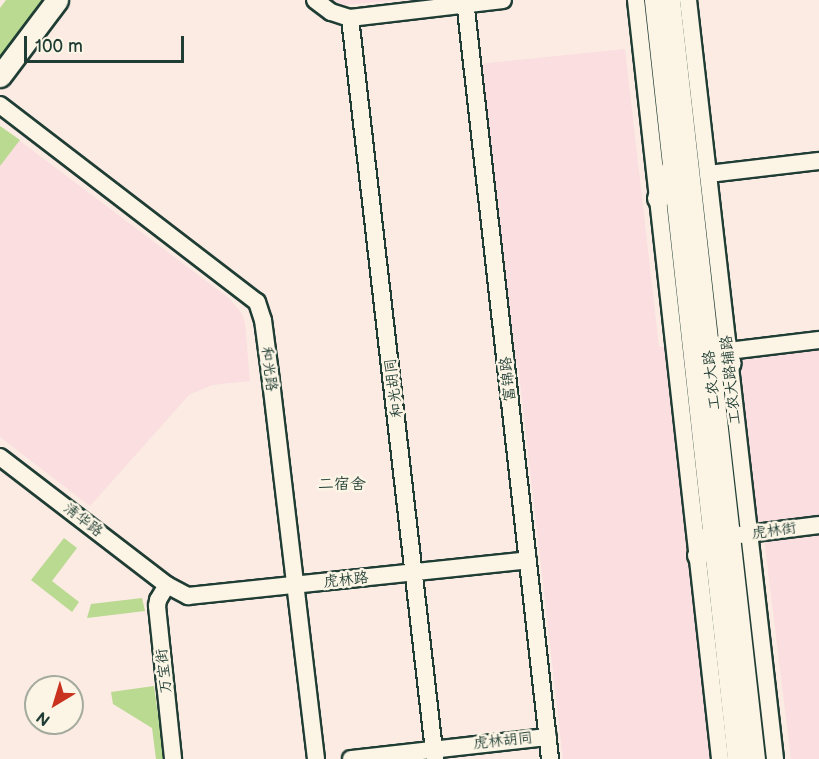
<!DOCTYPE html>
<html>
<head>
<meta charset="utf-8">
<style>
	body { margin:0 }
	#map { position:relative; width:819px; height:759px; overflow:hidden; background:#fbebe3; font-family:"Balsamiq Sans","LXGW WenKai TC",sans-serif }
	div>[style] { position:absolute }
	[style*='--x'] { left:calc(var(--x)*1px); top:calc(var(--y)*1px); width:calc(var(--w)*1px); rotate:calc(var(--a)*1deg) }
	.built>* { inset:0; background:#fadee0 }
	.green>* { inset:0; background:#bad991 }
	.roads { filter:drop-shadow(2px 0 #1f3d34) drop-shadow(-2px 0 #1f3d34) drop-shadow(0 2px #1f3d34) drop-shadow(0 -2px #1f3d34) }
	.minor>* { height:16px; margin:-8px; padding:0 8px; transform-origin:8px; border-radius:8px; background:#fcf5e5 }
	.major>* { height:21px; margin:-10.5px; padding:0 10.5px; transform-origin:10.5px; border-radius:10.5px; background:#fcf5e5 }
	span { translate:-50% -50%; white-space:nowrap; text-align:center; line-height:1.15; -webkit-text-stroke:5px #fcf5e5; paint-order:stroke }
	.street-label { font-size:15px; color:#1f3d34 }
	.neighbourhood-label { font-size:16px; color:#1f3d34 }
	.north { position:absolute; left:24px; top:675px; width:60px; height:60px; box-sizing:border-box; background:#fcf5e5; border:2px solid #a4ab9e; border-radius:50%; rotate:218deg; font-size:16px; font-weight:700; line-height:24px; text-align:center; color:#1f3d34 }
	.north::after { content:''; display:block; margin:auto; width:21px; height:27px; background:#c8321e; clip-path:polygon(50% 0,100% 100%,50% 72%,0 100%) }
	.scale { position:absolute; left:24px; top:36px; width:160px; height:27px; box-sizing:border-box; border:3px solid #1f3d34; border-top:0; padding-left:8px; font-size:18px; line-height:21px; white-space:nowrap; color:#1f3d34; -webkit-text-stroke:4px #fcf5e5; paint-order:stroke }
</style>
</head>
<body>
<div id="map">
	<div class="built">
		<div style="clip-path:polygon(332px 0,395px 0,343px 5px)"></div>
		<div style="clip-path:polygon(625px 49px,659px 347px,667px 346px,714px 759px,563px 759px,518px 364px,512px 364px,479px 64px)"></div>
		<div style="clip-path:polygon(0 126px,230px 299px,242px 314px,245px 324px,250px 381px,212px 385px,189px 395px,90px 506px,0 437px)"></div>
		<div style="clip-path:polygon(819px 348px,819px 519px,755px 528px,736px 357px)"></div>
		<div style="clip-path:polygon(819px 531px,819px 759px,791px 759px,764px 538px)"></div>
	</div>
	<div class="green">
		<div style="clip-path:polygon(6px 0,49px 0,0 65px,0 8px)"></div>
		<div style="clip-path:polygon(0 126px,20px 140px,0 166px)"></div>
		<div style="clip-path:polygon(64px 538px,77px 548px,52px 581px,79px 602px,72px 612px,31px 580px)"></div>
		<div style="clip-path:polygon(142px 598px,145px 611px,87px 618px,91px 604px)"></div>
		<div style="clip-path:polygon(154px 686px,164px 759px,156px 759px,152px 728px,113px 704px,111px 692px)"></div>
	</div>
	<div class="roads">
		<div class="minor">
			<div style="--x:315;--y:0;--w:20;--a:37"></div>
			<div style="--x:331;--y:12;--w:20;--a:18"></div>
			<div style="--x:350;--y:18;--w:154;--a:-6.7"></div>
			<div style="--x:465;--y:0;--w:764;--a:83.61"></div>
			<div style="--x:636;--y:0;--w:764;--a:83.68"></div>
			<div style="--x:688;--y:0;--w:764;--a:83.46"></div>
			<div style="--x:350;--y:18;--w:746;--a:83.46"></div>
			<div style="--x:0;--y:105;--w:324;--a:37.5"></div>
			<div style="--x:257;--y:302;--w:19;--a:72"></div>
			<div style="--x:263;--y:320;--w:53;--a:82.5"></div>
			<div style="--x:270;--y:373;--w:389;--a:83.2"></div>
			<div style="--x:708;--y:174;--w:112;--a:-6.7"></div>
			<div style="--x:728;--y:351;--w:92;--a:-6.9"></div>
			<div style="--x:0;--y:457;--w:210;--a:37.5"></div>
			<div style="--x:167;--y:585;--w:24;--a:28"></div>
			<div style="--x:188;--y:596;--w:342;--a:-6"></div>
			<div style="--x:739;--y:535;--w:81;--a:-7.1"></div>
			<div style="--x:167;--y:585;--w:17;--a:121"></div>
			<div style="--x:158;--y:600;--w:6;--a:99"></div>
			<div style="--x:157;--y:606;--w:154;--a:84"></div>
			<div style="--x:351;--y:759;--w:198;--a:-6.4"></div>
		</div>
		<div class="major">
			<div style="--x:655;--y:0;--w:764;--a:83.76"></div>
			<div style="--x:669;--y:0;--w:764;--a:83.61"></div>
			<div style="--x:0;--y:76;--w:95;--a:-53.1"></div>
			<div style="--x:658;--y:198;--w:35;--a:-65"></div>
			<div style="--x:708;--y:342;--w:30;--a:44"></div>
			<div style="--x:698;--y:555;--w:28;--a:-58"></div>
		</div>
	</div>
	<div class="street-label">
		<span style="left:269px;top:369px;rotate:83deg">和光路</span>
		<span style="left:508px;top:379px;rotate:-96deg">富锦路</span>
		<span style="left:712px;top:380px;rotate:-96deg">工农大路</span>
		<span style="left:731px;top:380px;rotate:-96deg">工农大路辅路</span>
		<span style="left:394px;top:388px;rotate:-97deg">和光胡同</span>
		<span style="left:83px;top:520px;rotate:37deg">清华路</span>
		<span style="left:774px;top:531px;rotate:-8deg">虎林街</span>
		<span style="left:346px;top:580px;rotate:-6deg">虎林路</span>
		<span style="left:164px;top:671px;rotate:-96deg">万宝街</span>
		<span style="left:503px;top:741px;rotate:-6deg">虎林胡同</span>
	</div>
	<div class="neighbourhood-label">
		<span style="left:342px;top:485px">二宿舍</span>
	</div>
	<div class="north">N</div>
	<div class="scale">100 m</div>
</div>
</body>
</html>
